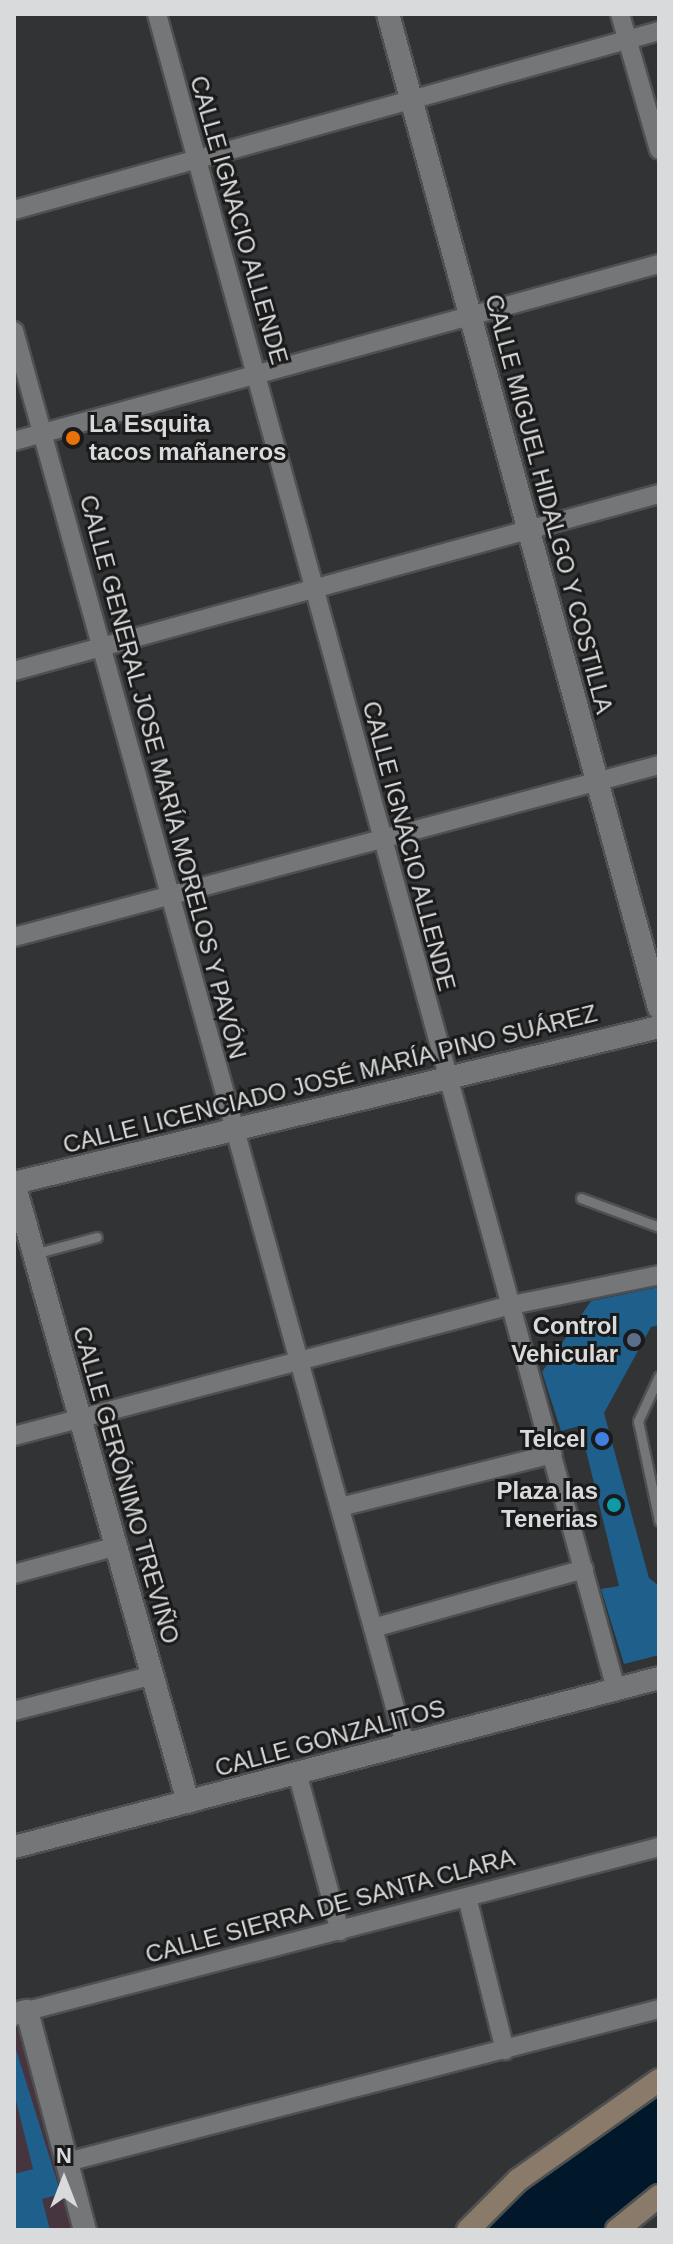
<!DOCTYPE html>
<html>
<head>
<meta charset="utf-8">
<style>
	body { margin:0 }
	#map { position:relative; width:673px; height:2244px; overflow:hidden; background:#313334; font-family:Arial,sans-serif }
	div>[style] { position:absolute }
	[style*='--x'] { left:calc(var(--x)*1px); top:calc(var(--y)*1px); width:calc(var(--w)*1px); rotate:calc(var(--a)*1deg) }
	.education>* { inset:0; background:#46343e }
	.water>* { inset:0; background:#01182a }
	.building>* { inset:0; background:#1e5f8b }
	.roads { filter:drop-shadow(2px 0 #4e5051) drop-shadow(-2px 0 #4e5051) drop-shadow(0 2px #4e5051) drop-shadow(0 -2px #4e5051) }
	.service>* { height:9px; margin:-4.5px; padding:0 4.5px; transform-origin:4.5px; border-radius:4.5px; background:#747678 }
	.minor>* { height:18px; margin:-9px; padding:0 9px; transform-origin:9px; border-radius:9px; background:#747678 }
	.tertiary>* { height:22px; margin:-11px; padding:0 11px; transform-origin:11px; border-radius:11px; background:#747678 }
	.secondary>* { height:22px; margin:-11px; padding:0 11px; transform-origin:11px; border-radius:11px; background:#8a7a69 }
	.dots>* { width:22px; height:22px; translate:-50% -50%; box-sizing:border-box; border:4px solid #1a1a1b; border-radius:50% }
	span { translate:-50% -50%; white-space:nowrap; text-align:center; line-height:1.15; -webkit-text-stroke:6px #1a1a1b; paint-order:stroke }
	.street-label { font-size:24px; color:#d8dadb }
	.poi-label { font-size:24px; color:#d8dadb; font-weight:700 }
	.left { translate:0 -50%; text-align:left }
	.right { translate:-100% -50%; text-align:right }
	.frame { position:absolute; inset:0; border:16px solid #d8dadb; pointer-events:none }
	.north { position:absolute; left:24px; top:2140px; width:80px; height:80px; -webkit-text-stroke:6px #1a1a1b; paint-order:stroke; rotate:0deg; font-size:22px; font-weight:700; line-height:32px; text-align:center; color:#d8dadb }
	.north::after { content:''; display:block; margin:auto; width:28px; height:36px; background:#d8dadb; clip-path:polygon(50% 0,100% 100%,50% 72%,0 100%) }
</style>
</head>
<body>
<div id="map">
	<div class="education">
		<div style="clip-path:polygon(24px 2027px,78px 2230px,14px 2230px,14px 2029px)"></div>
	</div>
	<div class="water">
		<div style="clip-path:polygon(659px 2080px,659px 2196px,617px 2230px,468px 2230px)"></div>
	</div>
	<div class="building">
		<div style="clip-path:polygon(659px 1287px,659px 1325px,651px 1327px,604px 1413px,649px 1578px,659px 1586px,659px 1655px,624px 1664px,601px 1589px,619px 1586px,580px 1426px,561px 1431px,542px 1372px,591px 1301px)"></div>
		<div style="clip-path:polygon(14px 2043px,61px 2194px,42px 2199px,50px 2230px,14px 2230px,14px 2174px,33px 2169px,14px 2093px)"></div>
	</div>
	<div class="roads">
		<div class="service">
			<div style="--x:581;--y:1198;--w:83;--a:20.4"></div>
			<div style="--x:34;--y:1254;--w:65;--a:-15.1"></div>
			<div style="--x:659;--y:1376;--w:50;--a:115"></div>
			<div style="--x:638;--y:1421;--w:102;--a:78.1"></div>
		</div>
		<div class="minor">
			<div style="--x:157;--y:14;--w:1738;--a:74.68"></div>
			<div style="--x:620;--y:14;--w:141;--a:74"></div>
			<div style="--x:14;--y:210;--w:669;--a:-15.51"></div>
			<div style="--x:14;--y:331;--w:1466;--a:74.53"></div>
			<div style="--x:14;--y:441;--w:669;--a:-15.35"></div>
			<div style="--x:14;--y:671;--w:669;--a:-15.35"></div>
			<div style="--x:14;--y:937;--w:668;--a:-14.93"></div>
			<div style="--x:14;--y:1436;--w:510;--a:-14.77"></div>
			<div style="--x:507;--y:1306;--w:155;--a:-11.5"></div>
			<div style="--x:340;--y:1507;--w:219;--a:-14"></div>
			<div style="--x:14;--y:1574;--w:107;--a:-15.2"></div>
			<div style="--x:373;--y:1628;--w:219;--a:-15.6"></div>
			<div style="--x:14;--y:1711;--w:144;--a:-14.5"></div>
			<div style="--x:297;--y:1772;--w:165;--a:74.9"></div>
			<div style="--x:467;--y:1897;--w:158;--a:76.1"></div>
			<div style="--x:27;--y:2011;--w:653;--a:-14.55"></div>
			<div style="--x:67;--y:2162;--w:611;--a:-14.49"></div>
		</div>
		<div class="tertiary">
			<div style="--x:388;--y:14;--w:1030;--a:74.75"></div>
			<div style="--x:14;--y:1183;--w:664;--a:-13.6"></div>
			<div style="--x:14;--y:1183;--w:643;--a:74.3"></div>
			<div style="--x:14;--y:1847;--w:667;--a:-14.68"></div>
			<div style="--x:14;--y:2014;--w:13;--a:-13"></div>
			<div style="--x:27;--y:2011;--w:227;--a:75.2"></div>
		</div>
		<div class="secondary">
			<div style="--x:468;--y:2230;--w:71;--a:-45"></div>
			<div style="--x:518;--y:2180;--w:173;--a:-35.3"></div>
			<div style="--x:617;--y:2230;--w:54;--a:-39"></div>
		</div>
	</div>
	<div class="dots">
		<div style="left:73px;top:438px;background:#e8710a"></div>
		<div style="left:634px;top:1340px;background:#5c6f8a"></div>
		<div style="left:602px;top:1439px;background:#3f7fe0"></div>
		<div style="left:614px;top:1505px;background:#0f9aa8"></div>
	</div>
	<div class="street-label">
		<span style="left:239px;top:220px;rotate:74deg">CALLE IGNACIO ALLENDE</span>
		<span style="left:549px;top:504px;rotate:75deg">CALLE MIGUEL HIDALGO Y COSTILLA</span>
		<span style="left:163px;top:777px;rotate:75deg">CALLE GENERAL JOSE MARÍA MORELOS Y PAVÓN</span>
		<span style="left:409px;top:846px;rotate:75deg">CALLE IGNACIO ALLENDE</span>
		<span style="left:330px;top:1079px;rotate:-14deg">CALLE LICENCIADO JOSÉ MARÍA PINO SUÁREZ</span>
		<span style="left:126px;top:1485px;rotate:74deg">CALLE GERÓNIMO TREVIÑO</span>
		<span style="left:330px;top:1738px;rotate:-15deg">CALLE GONZALITOS</span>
		<span style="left:330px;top:1906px;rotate:-15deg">CALLE SIERRA DE SANTA CLARA</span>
	</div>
	<div class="poi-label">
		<span class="left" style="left:89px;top:438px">La Esquita<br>tacos mañaneros</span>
		<span class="right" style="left:618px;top:1340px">Control<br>Vehicular</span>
		<span class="right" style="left:586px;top:1439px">Telcel</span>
		<span class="right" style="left:598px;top:1505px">Plaza las<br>Tenerias</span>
	</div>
	<div class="frame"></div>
	<div class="north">N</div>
</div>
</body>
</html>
